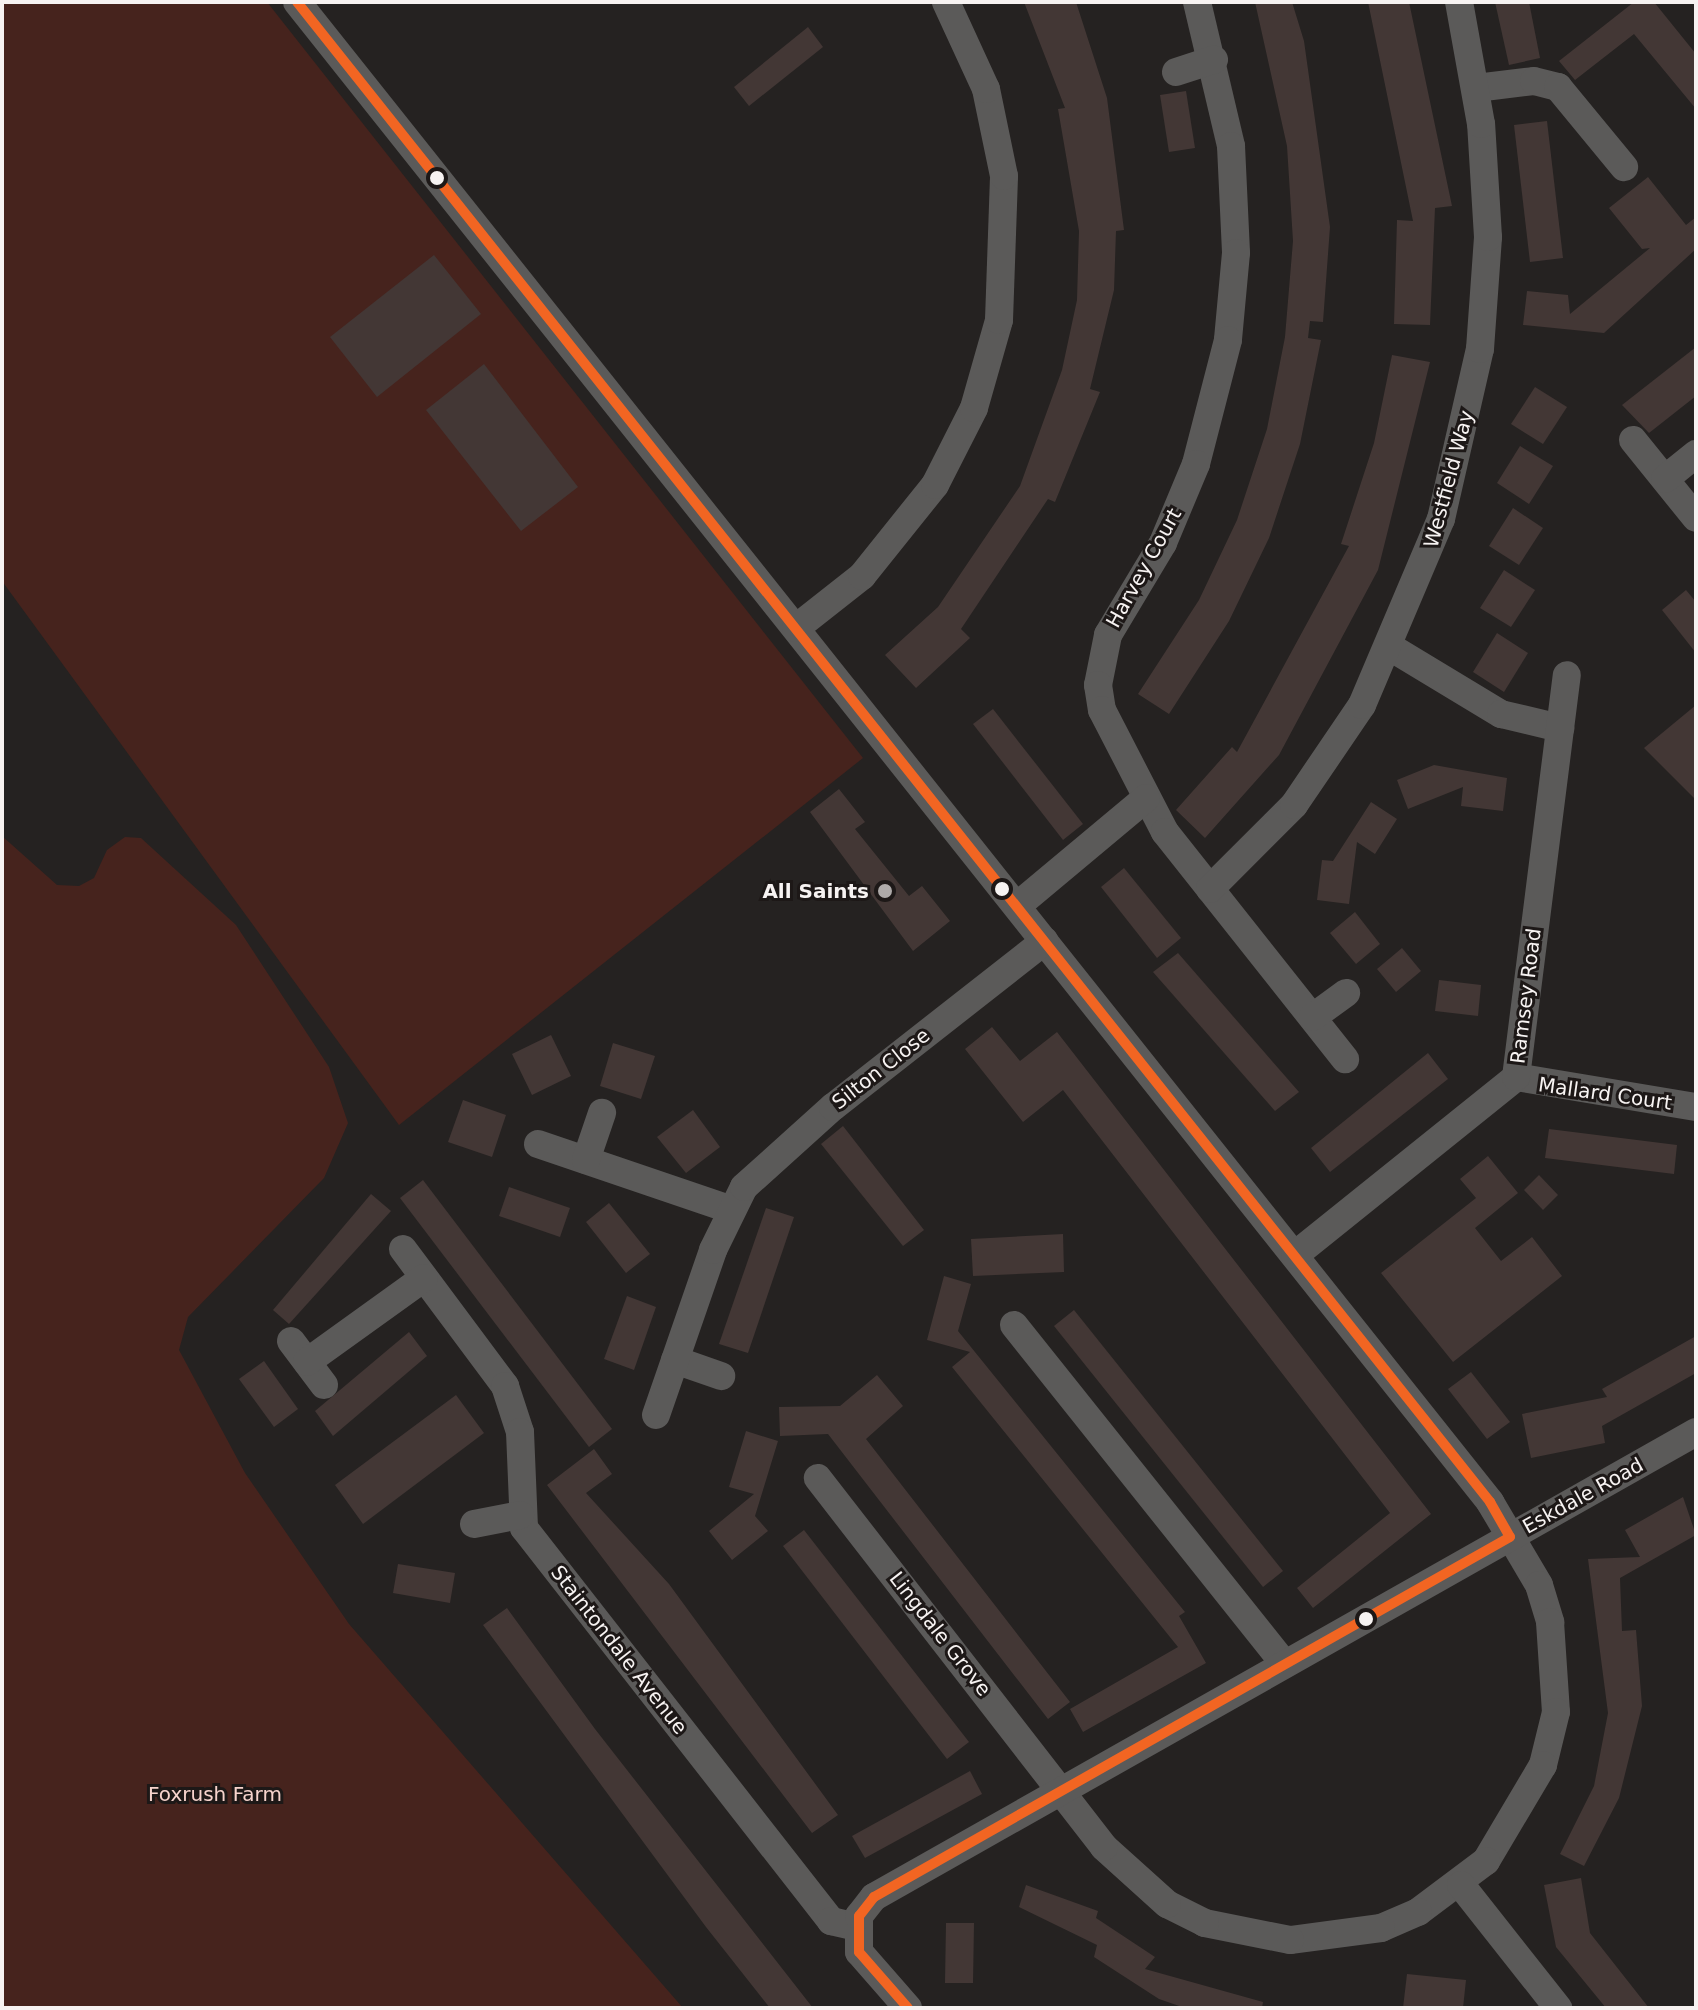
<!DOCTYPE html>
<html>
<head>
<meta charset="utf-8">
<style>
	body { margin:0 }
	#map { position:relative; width:1698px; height:2010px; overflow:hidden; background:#252221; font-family:"DejaVu Sans",sans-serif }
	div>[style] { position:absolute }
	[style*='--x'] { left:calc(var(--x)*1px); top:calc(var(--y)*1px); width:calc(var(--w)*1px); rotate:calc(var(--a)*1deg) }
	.green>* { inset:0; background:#46231d }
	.building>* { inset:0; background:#433735 }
	.minor>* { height:28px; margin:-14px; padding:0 14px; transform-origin:14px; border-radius:14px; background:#5b5a59 }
	.bus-1>* { height:10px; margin:-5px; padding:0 5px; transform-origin:5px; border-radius:5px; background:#f26522 }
	.dots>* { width:22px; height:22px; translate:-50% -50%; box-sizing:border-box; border:4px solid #1d1817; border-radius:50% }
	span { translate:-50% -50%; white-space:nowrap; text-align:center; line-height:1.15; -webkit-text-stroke:6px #1d1817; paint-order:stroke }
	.street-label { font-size:20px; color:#f7f3f2 }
	.poi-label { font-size:20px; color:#f7f3f2; font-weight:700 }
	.right { translate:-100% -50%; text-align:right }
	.park-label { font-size:20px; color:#f6d3cc }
	.frame { position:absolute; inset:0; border:4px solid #f7f3f2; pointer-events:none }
</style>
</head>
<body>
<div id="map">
	<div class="green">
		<div style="clip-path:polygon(2px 2px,267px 2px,863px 758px,399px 1125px,2px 581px)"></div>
		<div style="clip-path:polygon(2px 836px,57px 885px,79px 886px,94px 878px,107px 850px,125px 837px,141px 838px,236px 925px,329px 1067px,348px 1123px,324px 1178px,188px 1317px,179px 1350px,245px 1473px,349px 1624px,683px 2008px,2px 2008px)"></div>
	</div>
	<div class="building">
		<div style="clip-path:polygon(1024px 2px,1076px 2px,1107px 98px,1124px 230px,1116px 231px,1114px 290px,1090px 389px,1100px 392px,1055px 502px,1048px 499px,961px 629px,970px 638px,916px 688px,885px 655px,938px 607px,1020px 486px,1062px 370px,1077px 300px,1079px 231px,1058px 109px,1065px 108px)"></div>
		<div style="clip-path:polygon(1255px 2px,1292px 2px,1304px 41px,1330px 227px,1323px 322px,1310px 321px,1308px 338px,1321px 340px,1300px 444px,1269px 538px,1229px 621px,1169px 714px,1138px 694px,1199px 600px,1237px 520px,1267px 429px,1285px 337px,1293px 241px,1287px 146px)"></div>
		<div style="clip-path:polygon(1368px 2px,1409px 2px,1452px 206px,1435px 208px,1430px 325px,1394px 324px,1397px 220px,1413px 221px)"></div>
		<div style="clip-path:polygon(1495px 2px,1529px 2px,1540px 58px,1509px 65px)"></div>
		<div style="clip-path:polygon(1634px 2px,1654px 2px,1696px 54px,1696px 109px,1634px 34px,1575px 80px,1559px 61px)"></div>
		<div style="clip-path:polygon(808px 27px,823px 47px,749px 106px,734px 87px)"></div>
		<div style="clip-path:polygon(1186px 91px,1195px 148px,1169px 152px,1160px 95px)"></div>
		<div style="clip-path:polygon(1547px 121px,1563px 258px,1530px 262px,1514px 125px)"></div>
		<div style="clip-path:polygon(1648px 177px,1686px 225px,1696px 217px,1696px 249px,1604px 333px,1523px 325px,1527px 291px,1568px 295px,1570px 314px,1650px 248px,1642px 249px,1609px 208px)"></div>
		<div style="clip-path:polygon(434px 255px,481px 314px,377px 397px,330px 337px)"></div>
		<div style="clip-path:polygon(1696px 347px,1696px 396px,1649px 433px,1622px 405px)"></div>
		<div style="clip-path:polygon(1392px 355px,1430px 362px,1378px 570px,1279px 755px,1205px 838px,1176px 810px,1232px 747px,1237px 752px,1349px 546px,1341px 544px,1374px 443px)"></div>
		<div style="clip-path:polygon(484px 364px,578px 487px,521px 531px,426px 410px)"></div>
		<div style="clip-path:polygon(1535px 387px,1567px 407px,1543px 444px,1511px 424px)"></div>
		<div style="clip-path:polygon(1520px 446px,1553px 466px,1529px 504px,1497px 483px)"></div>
		<div style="clip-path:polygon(1513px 508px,1543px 528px,1519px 565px,1489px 546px)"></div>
		<div style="clip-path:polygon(1504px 570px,1535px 590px,1511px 627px,1480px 608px)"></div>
		<div style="clip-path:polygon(1686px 590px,1696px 602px,1696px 653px,1662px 610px)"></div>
		<div style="clip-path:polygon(1497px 633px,1528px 653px,1504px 692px,1473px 672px)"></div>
		<div style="clip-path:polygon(1696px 705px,1696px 800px,1644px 748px)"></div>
		<div style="clip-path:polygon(993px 709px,1083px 824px,1063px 840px,973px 724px)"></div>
		<div style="clip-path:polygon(1434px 765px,1507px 778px,1503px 811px,1461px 806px,1463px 787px,1408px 809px,1397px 780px)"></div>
		<div style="clip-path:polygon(839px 789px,865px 822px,855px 829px,909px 896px,922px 886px,950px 921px,913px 951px,810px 812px)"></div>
		<div style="clip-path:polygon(1371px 802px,1397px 819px,1375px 854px,1357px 842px,1349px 904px,1317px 900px,1322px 860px,1333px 861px)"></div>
		<div style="clip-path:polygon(1124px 868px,1181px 938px,1157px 958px,1101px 887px)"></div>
		<div style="clip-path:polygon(1355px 912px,1380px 944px,1356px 964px,1330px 933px)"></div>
		<div style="clip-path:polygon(1402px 948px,1421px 971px,1396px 992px,1377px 969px)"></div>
		<div style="clip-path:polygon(1178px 953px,1299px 1092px,1275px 1111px,1153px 972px)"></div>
		<div style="clip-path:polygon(1439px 980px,1481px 985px,1478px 1016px,1435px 1011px)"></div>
		<div style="clip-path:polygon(992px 1027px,1020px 1061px,1057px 1032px,1431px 1514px,1313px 1608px,1297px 1588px,1390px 1513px,1063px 1090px,1023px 1122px,965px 1049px)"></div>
		<div style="clip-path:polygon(551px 1035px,571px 1076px,532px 1095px,512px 1054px)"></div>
		<div style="clip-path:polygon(613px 1043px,655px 1056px,641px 1099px,600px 1086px)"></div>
		<div style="clip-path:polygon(1428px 1053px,1448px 1079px,1330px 1172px,1311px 1148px)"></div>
		<div style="clip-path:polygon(463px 1100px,506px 1115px,492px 1157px,448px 1142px)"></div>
		<div style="clip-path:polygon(693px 1110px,720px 1147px,686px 1173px,657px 1137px)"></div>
		<div style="clip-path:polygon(843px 1126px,924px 1230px,903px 1246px,821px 1144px)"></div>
		<div style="clip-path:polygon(1549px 1129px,1677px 1145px,1674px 1174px,1545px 1158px)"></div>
		<div style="clip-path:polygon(1488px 1156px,1518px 1193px,1475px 1228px,1501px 1261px,1532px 1237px,1562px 1276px,1453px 1362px,1381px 1273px,1476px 1198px,1460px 1179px)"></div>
		<div style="clip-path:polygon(1539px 1175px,1558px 1195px,1543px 1210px,1524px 1190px)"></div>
		<div style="clip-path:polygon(423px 1180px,612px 1429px,589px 1447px,400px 1198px)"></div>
		<div style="clip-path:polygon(509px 1187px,570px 1208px,560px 1237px,499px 1216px)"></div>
		<div style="clip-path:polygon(371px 1194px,391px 1211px,289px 1324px,273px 1310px)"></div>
		<div style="clip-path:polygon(609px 1203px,650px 1254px,626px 1273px,586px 1222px)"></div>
		<div style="clip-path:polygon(766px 1208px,794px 1217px,748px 1353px,719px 1344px)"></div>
		<div style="clip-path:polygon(1063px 1234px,1064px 1272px,973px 1276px,971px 1239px)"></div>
		<div style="clip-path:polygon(944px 1276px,971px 1284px,958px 1331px,1185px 1612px,1179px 1616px,1206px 1663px,1083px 1732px,1070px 1709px,1178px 1647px,952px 1367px,970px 1352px,927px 1340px)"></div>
		<div style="clip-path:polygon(627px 1296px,656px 1307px,634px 1370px,604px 1359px)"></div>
		<div style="clip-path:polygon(1074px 1310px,1283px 1571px,1263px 1587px,1054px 1326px)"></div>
		<div style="clip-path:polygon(409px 1332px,427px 1356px,333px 1436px,315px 1411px)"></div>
		<div style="clip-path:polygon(1696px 1336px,1696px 1373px,1602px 1426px,1605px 1443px,1531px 1458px,1522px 1414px,1607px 1397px,1602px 1389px)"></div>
		<div style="clip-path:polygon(264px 1361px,298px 1409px,274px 1427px,239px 1379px)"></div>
		<div style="clip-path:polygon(1471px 1372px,1510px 1422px,1487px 1439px,1448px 1389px)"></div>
		<div style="clip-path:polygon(877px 1375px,903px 1406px,866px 1439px,1070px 1702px,1048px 1719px,828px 1434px,780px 1436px,779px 1407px,840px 1406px)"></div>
		<div style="clip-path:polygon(456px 1395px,484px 1433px,363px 1524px,335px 1485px)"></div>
		<div style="clip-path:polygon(746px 1431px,778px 1441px,755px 1516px,768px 1531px,732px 1560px,709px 1531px,754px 1494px,729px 1487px)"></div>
		<div style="clip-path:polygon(594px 1449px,612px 1474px,586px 1493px,669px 1584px,838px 1815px,812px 1833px,547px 1485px)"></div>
		<div style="clip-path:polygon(1683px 1497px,1696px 1535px,1620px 1578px,1622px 1631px,1636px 1630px,1642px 1706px,1619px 1798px,1584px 1866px,1560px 1854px,1594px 1786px,1608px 1713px,1588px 1559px,1640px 1557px,1625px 1530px)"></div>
		<div style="clip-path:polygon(804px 1530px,969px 1742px,947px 1759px,783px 1546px)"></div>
		<div style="clip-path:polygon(398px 1564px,455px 1573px,450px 1603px,393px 1593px)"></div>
		<div style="clip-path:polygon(507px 1608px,595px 1729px,813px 2008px,770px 2008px,706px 1927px,483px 1625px)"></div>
		<div style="clip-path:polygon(970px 1771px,982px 1794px,865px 1858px,852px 1836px)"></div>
		<div style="clip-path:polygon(1581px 1878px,1590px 1933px,1649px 2008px,1606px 2008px,1556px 1947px,1544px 1885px)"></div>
		<div style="clip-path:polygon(1026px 1885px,1098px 1911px,1096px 1918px,1155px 1957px,1145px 1969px,1263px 2002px,1262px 2008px,1185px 2008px,1159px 1999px,1094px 1957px,1097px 1945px,1019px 1907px)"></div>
		<div style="clip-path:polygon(946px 1923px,974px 1923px,973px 1983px,945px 1983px)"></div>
		<div style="clip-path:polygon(1407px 1974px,1466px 1980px,1463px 2008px,1403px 2008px)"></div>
	</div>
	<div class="minor">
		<div style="--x:297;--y:2;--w:1917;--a:51.5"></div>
		<div style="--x:1490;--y:1502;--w:96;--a:59.4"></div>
		<div style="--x:1539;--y:1585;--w:39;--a:73"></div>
		<div style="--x:1550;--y:1622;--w:90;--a:86.2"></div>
		<div style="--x:1556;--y:1712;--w:55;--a:103.8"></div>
		<div style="--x:1543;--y:1765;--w:112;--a:120.7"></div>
		<div style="--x:1486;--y:1861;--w:85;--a:143.1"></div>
		<div style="--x:1418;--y:1912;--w:40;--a:156.6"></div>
		<div style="--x:1381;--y:1928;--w:92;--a:172.5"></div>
		<div style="--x:1290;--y:1940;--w:87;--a:-168.7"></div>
		<div style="--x:1205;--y:1923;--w:42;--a:-153.4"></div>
		<div style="--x:1167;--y:1904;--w:85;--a:-137.9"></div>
		<div style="--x:1104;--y:1847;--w:467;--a:-127.8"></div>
		<div style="--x:1197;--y:2;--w:148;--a:76.7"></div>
		<div style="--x:1231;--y:146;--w:107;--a:87.3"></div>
		<div style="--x:1236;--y:253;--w:87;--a:95.3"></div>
		<div style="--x:1228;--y:340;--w:128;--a:104.5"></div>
		<div style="--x:1196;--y:464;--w:86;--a:112.7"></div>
		<div style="--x:1163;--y:543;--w:107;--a:120.9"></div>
		<div style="--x:1108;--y:635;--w:51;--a:101.3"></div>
		<div style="--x:1098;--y:685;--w:25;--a:81"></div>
		<div style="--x:1102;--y:710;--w:137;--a:62.7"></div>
		<div style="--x:1165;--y:832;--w:290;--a:51.6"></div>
		<div style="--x:1176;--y:72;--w:40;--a:-18"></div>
		<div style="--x:1476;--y:88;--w:58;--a:-6.9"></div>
		<div style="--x:1534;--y:81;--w:25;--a:14"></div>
		<div style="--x:1558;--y:87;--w:104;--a:50.5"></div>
		<div style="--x:1633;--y:440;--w:100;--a:51.1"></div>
		<div style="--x:1665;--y:479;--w:40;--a:-39"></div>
		<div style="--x:796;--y:628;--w:84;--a:-38.2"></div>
		<div style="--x:862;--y:576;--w:117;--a:-51.3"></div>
		<div style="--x:935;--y:485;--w:86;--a:-63.1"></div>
		<div style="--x:974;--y:408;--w:91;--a:-74.1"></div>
		<div style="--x:999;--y:320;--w:144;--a:-88"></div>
		<div style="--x:1004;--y:176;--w:89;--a:-101.7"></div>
		<div style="--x:986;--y:89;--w:96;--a:-114.7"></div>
		<div style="--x:1390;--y:647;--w:130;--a:31.1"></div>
		<div style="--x:1501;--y:714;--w:61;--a:13.3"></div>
		<div style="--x:1210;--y:889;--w:119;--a:-45"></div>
		<div style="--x:1294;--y:805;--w:121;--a:-55.8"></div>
		<div style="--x:1362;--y:705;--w:202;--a:-67"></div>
		<div style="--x:1441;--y:519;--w:174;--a:-77.1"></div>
		<div style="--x:1480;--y:349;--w:112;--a:-85.9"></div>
		<div style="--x:1488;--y:237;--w:113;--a:-93.5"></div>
		<div style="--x:1481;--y:124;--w:124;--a:-100.2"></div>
		<div style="--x:1017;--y:906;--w:168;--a:-39.9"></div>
		<div style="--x:1313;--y:1017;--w:41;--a:-36"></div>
		<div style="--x:1516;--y:1077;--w:182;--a:9.5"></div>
		<div style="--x:538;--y:1144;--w:202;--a:18.8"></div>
		<div style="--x:586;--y:1160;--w:50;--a:-71.2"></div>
		<div style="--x:403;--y:1249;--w:171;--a:53.3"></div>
		<div style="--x:505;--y:1386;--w:48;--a:71.9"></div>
		<div style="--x:520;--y:1432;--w:96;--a:87.6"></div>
		<div style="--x:524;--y:1528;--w:499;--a:52"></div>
		<div style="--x:831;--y:1921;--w:26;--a:13"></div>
		<div style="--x:1295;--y:1255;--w:284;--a:-38.8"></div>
		<div style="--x:1516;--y:1077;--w:405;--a:-82.8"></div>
		<div style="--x:1014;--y:1325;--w:434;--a:51.4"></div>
		<div style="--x:291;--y:1341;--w:55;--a:53.1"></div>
		<div style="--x:675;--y:1360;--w:49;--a:19.2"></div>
		<div style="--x:307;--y:1362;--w:144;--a:-35.7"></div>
		<div style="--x:656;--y:1415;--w:175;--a:-70.9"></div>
		<div style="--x:713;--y:1250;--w:70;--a:-63.8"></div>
		<div style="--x:744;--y:1187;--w:120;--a:-42"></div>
		<div style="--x:833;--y:1107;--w:269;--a:-38.1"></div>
		<div style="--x:474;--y:1524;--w:47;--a:-11.1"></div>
		<div style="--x:1461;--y:1885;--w:157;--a:51.7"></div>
		<div style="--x:908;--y:2008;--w:74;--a:-131.2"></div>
		<div style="--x:859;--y:1952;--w:36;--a:-90"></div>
		<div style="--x:859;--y:1916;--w:24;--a:-52"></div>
		<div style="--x:874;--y:1897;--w:944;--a:-29.5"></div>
	</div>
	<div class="bus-1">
		<div style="--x:297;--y:2;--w:1917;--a:51.5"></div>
		<div style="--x:1490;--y:1502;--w:40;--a:60.3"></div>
		<div style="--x:1510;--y:1537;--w:731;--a:150.49"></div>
		<div style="--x:874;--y:1897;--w:24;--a:128"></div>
		<div style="--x:859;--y:1916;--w:36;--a:90"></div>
		<div style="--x:859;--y:1952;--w:74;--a:48.8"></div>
	</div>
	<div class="dots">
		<div style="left:437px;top:178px;background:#f7f3f2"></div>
		<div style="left:1002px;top:889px;background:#f7f3f2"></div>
		<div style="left:885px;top:891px;background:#aeaaa9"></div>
		<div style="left:1366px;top:1619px;background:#f7f3f2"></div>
	</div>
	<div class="street-label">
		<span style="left:1449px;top:479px;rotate:-75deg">Westfield Way</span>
		<span style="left:1144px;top:568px;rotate:-61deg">Harvey Court</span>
		<span style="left:1526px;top:996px;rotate:-83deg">Ramsey Road</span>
		<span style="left:881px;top:1069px;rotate:-38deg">Silton Close</span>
		<span style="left:1605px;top:1094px;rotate:8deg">Mallard Court</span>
		<span style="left:1583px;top:1496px;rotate:-29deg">Eskdale Road</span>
		<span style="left:940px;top:1634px;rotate:52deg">Lingdale Grove</span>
		<span style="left:619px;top:1650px;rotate:52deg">Staintondale Avenue</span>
	</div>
	<div class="poi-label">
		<span class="right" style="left:869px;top:891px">All Saints</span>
	</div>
	<div class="park-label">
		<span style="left:215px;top:1794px">Foxrush Farm</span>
	</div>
	<div class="frame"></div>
</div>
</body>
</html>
